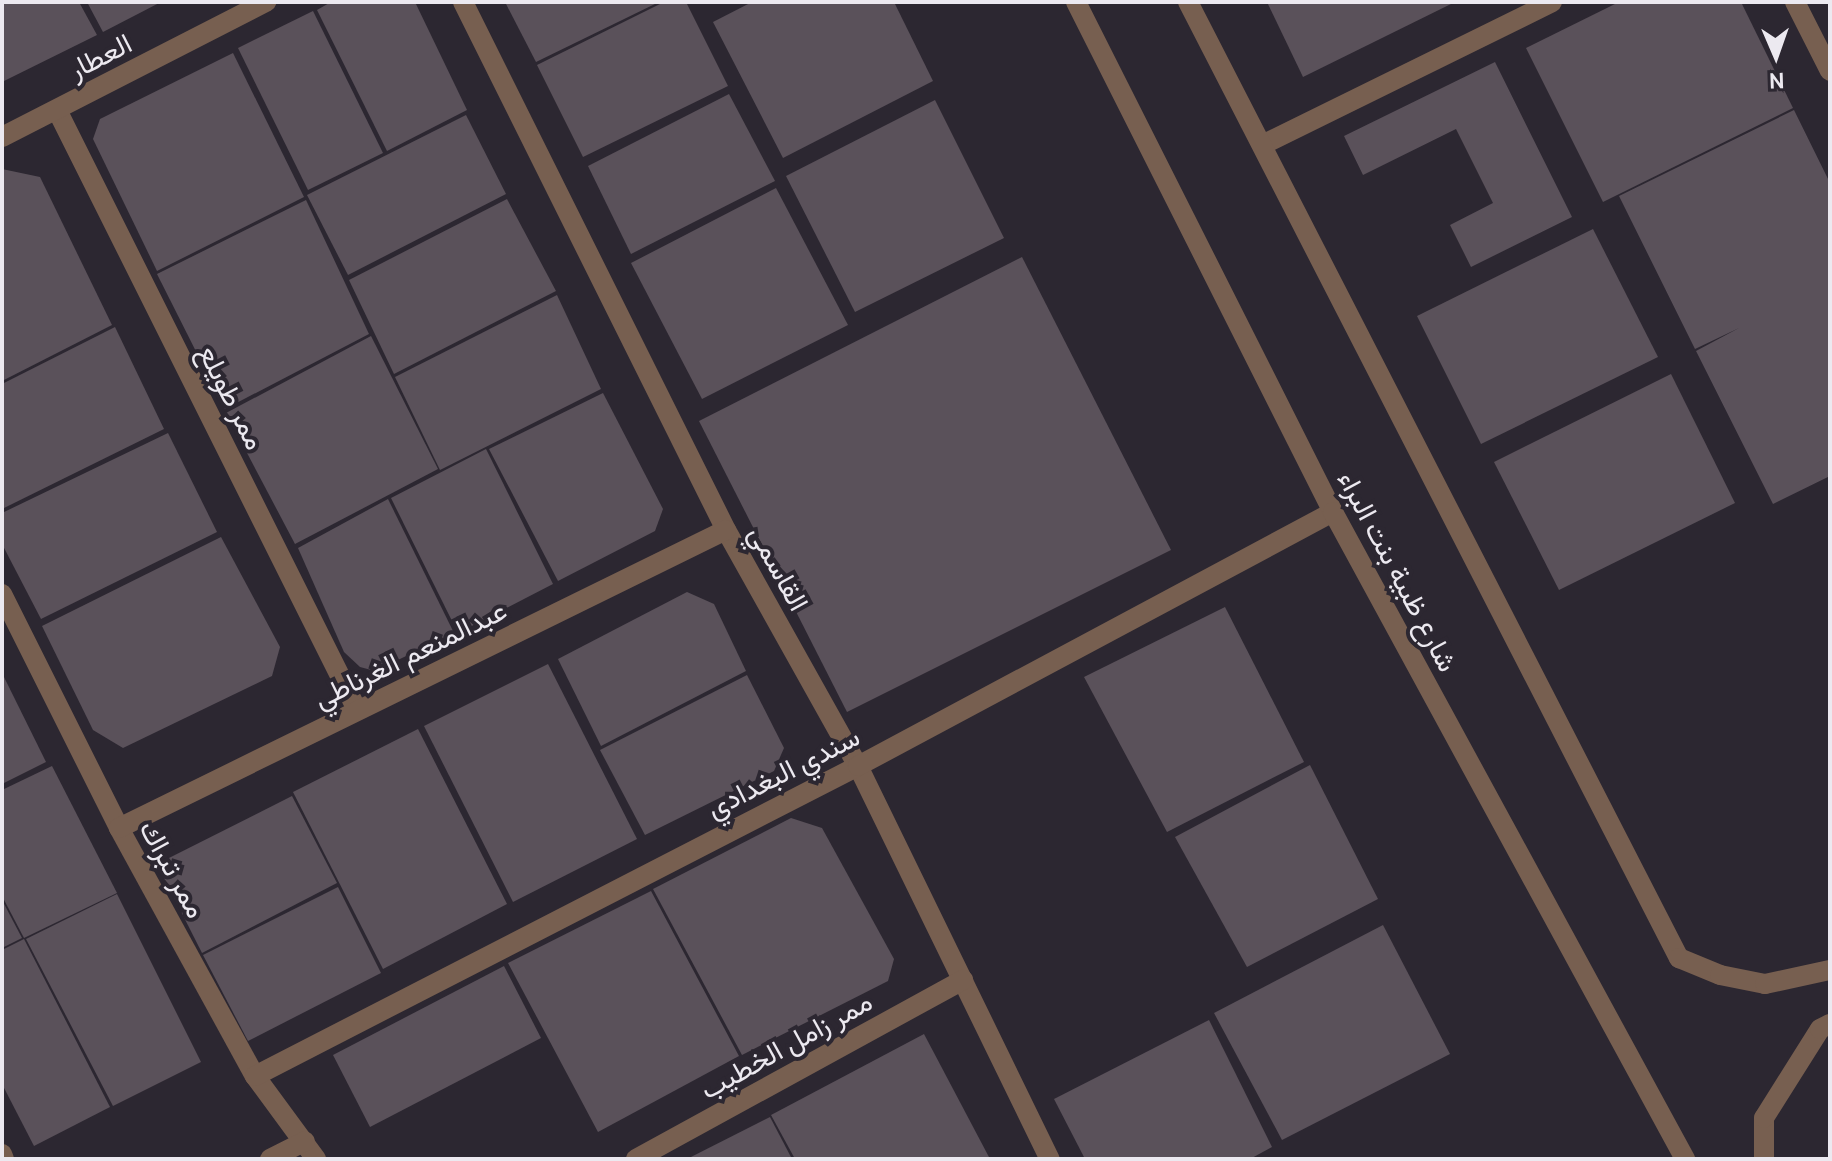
<!DOCTYPE html>
<html>
<head>
<meta charset="utf-8">
<style>
	body { margin:0 }
	#map { position:relative; width:1832px; height:1161px; overflow:hidden; background:#2c2731; font-family:Cabin,Vazirmatn,sans-serif }
	div>[style] { position:absolute }
	[style*='--x'] { left:calc(var(--x)*1px); top:calc(var(--y)*1px); width:calc(var(--w)*1px); rotate:calc(var(--a)*1deg) }
	.building>* { inset:0; background:#5a515a }
	.minor>* { height:20px; margin:-10px; padding:0 10px; transform-origin:10px; border-radius:10px; background:#775f50 }
	.tertiary>* { height:20px; margin:-10px; padding:0 10px; transform-origin:10px; border-radius:10px; background:#775f50 }
	span { translate:-50% -50%; white-space:nowrap; text-align:center; line-height:1.15; -webkit-text-stroke:8px #2c2731; paint-order:stroke }
	.street-label { font-size:28px; color:#ece9f0 }
	.frame { position:absolute; inset:0; border:4px solid #ece9f0; pointer-events:none }
	.north { position:absolute; left:1736px; top:16px; width:80px; height:80px; -webkit-text-stroke:6px #2c2731; paint-order:stroke; rotate:178deg; font-size:22px; font-weight:700; line-height:32px; text-align:center; color:#ece9f0 }
	.north::after { content:''; display:block; margin:auto; width:28px; height:36px; background:#ece9f0; clip-path:polygon(50% 0,100% 100%,50% 72%,0 100%) }
</style>
</head>
<body>
<div id="map">
	<div class="building">
		<div style="clip-path:polygon(2px 2px,79px 2px,97px 35px,2px 82px)"></div>
		<div style="clip-path:polygon(87px 2px,161px 2px,103px 32px)"></div>
		<div style="clip-path:polygon(331px 2px,415px 2px,467px 110px,387px 151px,317px 10px)"></div>
		<div style="clip-path:polygon(505px 2px,659px 2px,536px 62px)"></div>
		<div style="clip-path:polygon(664px 2px,686px 2px,728px 86px,583px 157px,537px 65px)"></div>
		<div style="clip-path:polygon(752px 2px,894px 2px,933px 81px,783px 158px,713px 22px)"></div>
		<div style="clip-path:polygon(1267px 2px,1455px 2px,1303px 77px)"></div>
		<div style="clip-path:polygon(1619px 2px,1741px 2px,1793px 108px,1603px 202px,1526px 48px)"></div>
		<div style="clip-path:polygon(313px 11px,383px 153px,308px 190px,238px 48px)"></div>
		<div style="clip-path:polygon(233px 53px,304px 197px,157px 271px,93px 139px,100px 119px)"></div>
		<div style="clip-path:polygon(1495px 62px,1572px 217px,1471px 267px,1450px 225px,1493px 203px,1456px 129px,1363px 175px,1344px 136px)"></div>
		<div style="clip-path:polygon(729px 94px,775px 181px,631px 254px,588px 166px)"></div>
		<div style="clip-path:polygon(935px 100px,1004px 238px,855px 312px,786px 176px)"></div>
		<div style="clip-path:polygon(1794px 110px,1830px 183px,1830px 476px,1773px 504px,1696px 351px,1739px 328px,1695px 349px,1619px 196px)"></div>
		<div style="clip-path:polygon(466px 115px,506px 194px,348px 275px,307px 195px)"></div>
		<div style="clip-path:polygon(2px 169px,40px 177px,112px 325px,2px 381px)"></div>
		<div style="clip-path:polygon(776px 188px,848px 325px,702px 399px,631px 263px)"></div>
		<div style="clip-path:polygon(507px 199px,556px 291px,394px 374px,349px 280px)"></div>
		<div style="clip-path:polygon(306px 200px,369px 334px,225px 409px,157px 274px)"></div>
		<div style="clip-path:polygon(1593px 229px,1658px 357px,1481px 444px,1417px 316px)"></div>
		<div style="clip-path:polygon(1022px 257px,1171px 550px,847px 712px,699px 421px)"></div>
		<div style="clip-path:polygon(557px 295px,601px 389px,440px 470px,395px 377px)"></div>
		<div style="clip-path:polygon(115px 327px,164px 429px,2px 509px,2px 384px)"></div>
		<div style="clip-path:polygon(371px 336px,438px 469px,295px 544px,226px 413px)"></div>
		<div style="clip-path:polygon(1671px 374px,1735px 503px,1559px 590px,1494px 462px)"></div>
		<div style="clip-path:polygon(603px 393px,663px 509px,655px 531px,558px 581px,489px 449px)"></div>
		<div style="clip-path:polygon(168px 433px,217px 532px,41px 619px,2px 544px,2px 513px)"></div>
		<div style="clip-path:polygon(486px 449px,553px 584px,458px 633px,391px 498px)"></div>
		<div style="clip-path:polygon(388px 499px,454px 633px,375px 671px,360px 667px,344px 652px,298px 548px)"></div>
		<div style="clip-path:polygon(221px 537px,280px 647px,272px 676px,123px 748px,93px 730px,42px 626px)"></div>
		<div style="clip-path:polygon(687px 592px,714px 604px,746px 671px,601px 746px,558px 659px)"></div>
		<div style="clip-path:polygon(1225px 607px,1304px 762px,1167px 832px,1084px 677px)"></div>
		<div style="clip-path:polygon(548px 664px,637px 839px,513px 902px,424px 726px)"></div>
		<div style="clip-path:polygon(2px 673px,46px 762px,2px 784px)"></div>
		<div style="clip-path:polygon(747px 675px,784px 748px,774px 771px,645px 835px,600px 750px)"></div>
		<div style="clip-path:polygon(418px 729px,507px 904px,383px 969px,293px 792px)"></div>
		<div style="clip-path:polygon(1310px 765px,1378px 899px,1247px 967px,1175px 837px)"></div>
		<div style="clip-path:polygon(52px 766px,117px 893px,24px 938px,2px 896px,2px 790px)"></div>
		<div style="clip-path:polygon(292px 796px,337px 883px,202px 953px,157px 864px)"></div>
		<div style="clip-path:polygon(791px 818px,822px 828px,894px 959px,888px 981px,742px 1055px,653px 889px)"></div>
		<div style="clip-path:polygon(338px 887px,381px 973px,248px 1041px,203px 955px)"></div>
		<div style="clip-path:polygon(651px 891px,739px 1056px,598px 1132px,508px 963px)"></div>
		<div style="clip-path:polygon(117px 894px,201px 1062px,113px 1106px,26px 939px)"></div>
		<div style="clip-path:polygon(2px 900px,22px 938px,2px 948px)"></div>
		<div style="clip-path:polygon(1383px 925px,1450px 1054px,1282px 1140px,1214px 1013px)"></div>
		<div style="clip-path:polygon(24px 939px,110px 1107px,34px 1146px,2px 1084px,2px 950px)"></div>
		<div style="clip-path:polygon(504px 966px,541px 1038px,370px 1127px,333px 1055px)"></div>
		<div style="clip-path:polygon(1209px 1020px,1272px 1147px,1250px 1159px,1085px 1159px,1054px 1099px)"></div>
		<div style="clip-path:polygon(924px 1034px,990px 1159px,795px 1159px,771px 1115px)"></div>
		<div style="clip-path:polygon(770px 1117px,792px 1159px,687px 1159px)"></div>
	</div>
	<div class="minor">
		<div style="--x:463;--y:2;--w:590;--a:63.52"></div>
		<div style="--x:726;--y:530;--w:270;--a:60.8"></div>
		<div style="--x:858;--y:766;--w:437;--a:64"></div>
		<div style="--x:1795;--y:2;--w:77;--a:63.1"></div>
		<div style="--x:57;--y:110;--w:671;--a:63.43"></div>
		<div style="--x:2;--y:137;--w:297;--a:-27.1"></div>
		<div style="--x:1262;--y:145;--w:323;--a:-26.2"></div>
		<div style="--x:2;--y:594;--w:262;--a:63.4"></div>
		<div style="--x:119;--y:828;--w:283;--a:61.3"></div>
		<div style="--x:255;--y:1076;--w:103;--a:53.7"></div>
		<div style="--x:119;--y:828;--w:676;--a:-26.15"></div>
		<div style="--x:255;--y:1076;--w:678;--a:-27.21"></div>
		<div style="--x:858;--y:766;--w:539;--a:-28.14"></div>
		<div style="--x:2;--y:1154;--w:5;--a:68"></div>
		<div style="--x:270;--y:1159;--w:39;--a:-27"></div>
		<div style="--x:636;--y:1159;--w:373;--a:-28.7"></div>
	</div>
	<div class="tertiary">
		<div style="--x:1076;--y:2;--w:571;--a:63.26"></div>
		<div style="--x:1333;--y:512;--w:737;--a:61.45"></div>
		<div style="--x:1188;--y:2;--w:1075;--a:62.82"></div>
		<div style="--x:1679;--y:958;--w:44;--a:22.5"></div>
		<div style="--x:1720;--y:975;--w:46;--a:11.3"></div>
		<div style="--x:1765;--y:984;--w:66;--a:-12.2"></div>
		<div style="--x:1764;--y:1159;--w:41;--a:-90"></div>
		<div style="--x:1764;--y:1118;--w:105;--a:-57.8"></div>
		<div style="--x:1820;--y:1029;--w:11;--a:-27"></div>
	</div>
	<div class="street-label">
		<span style="left:100px;top:56px;rotate:-27deg">العطار</span>
		<span style="left:232px;top:397px;rotate:63deg">ممر طويلع</span>
		<span style="left:779px;top:568px;rotate:61deg">القاسمي</span>
		<span style="left:1398px;top:571px;rotate:62deg">شارع ظبية بنت البراء</span>
		<span style="left:410px;top:654px;rotate:-26deg">عبدالمنعم الغرناطي</span>
		<span style="left:783px;top:772px;rotate:-27deg">سندي البغدادي</span>
		<span style="left:173px;top:869px;rotate:61deg">ممر تبراك</span>
		<span style="left:786px;top:1045px;rotate:-29deg">ممر زامل الخطيب</span>
	</div>
	<div class="frame"></div>
	<div class="north">N</div>
</div>
</body>
</html>
